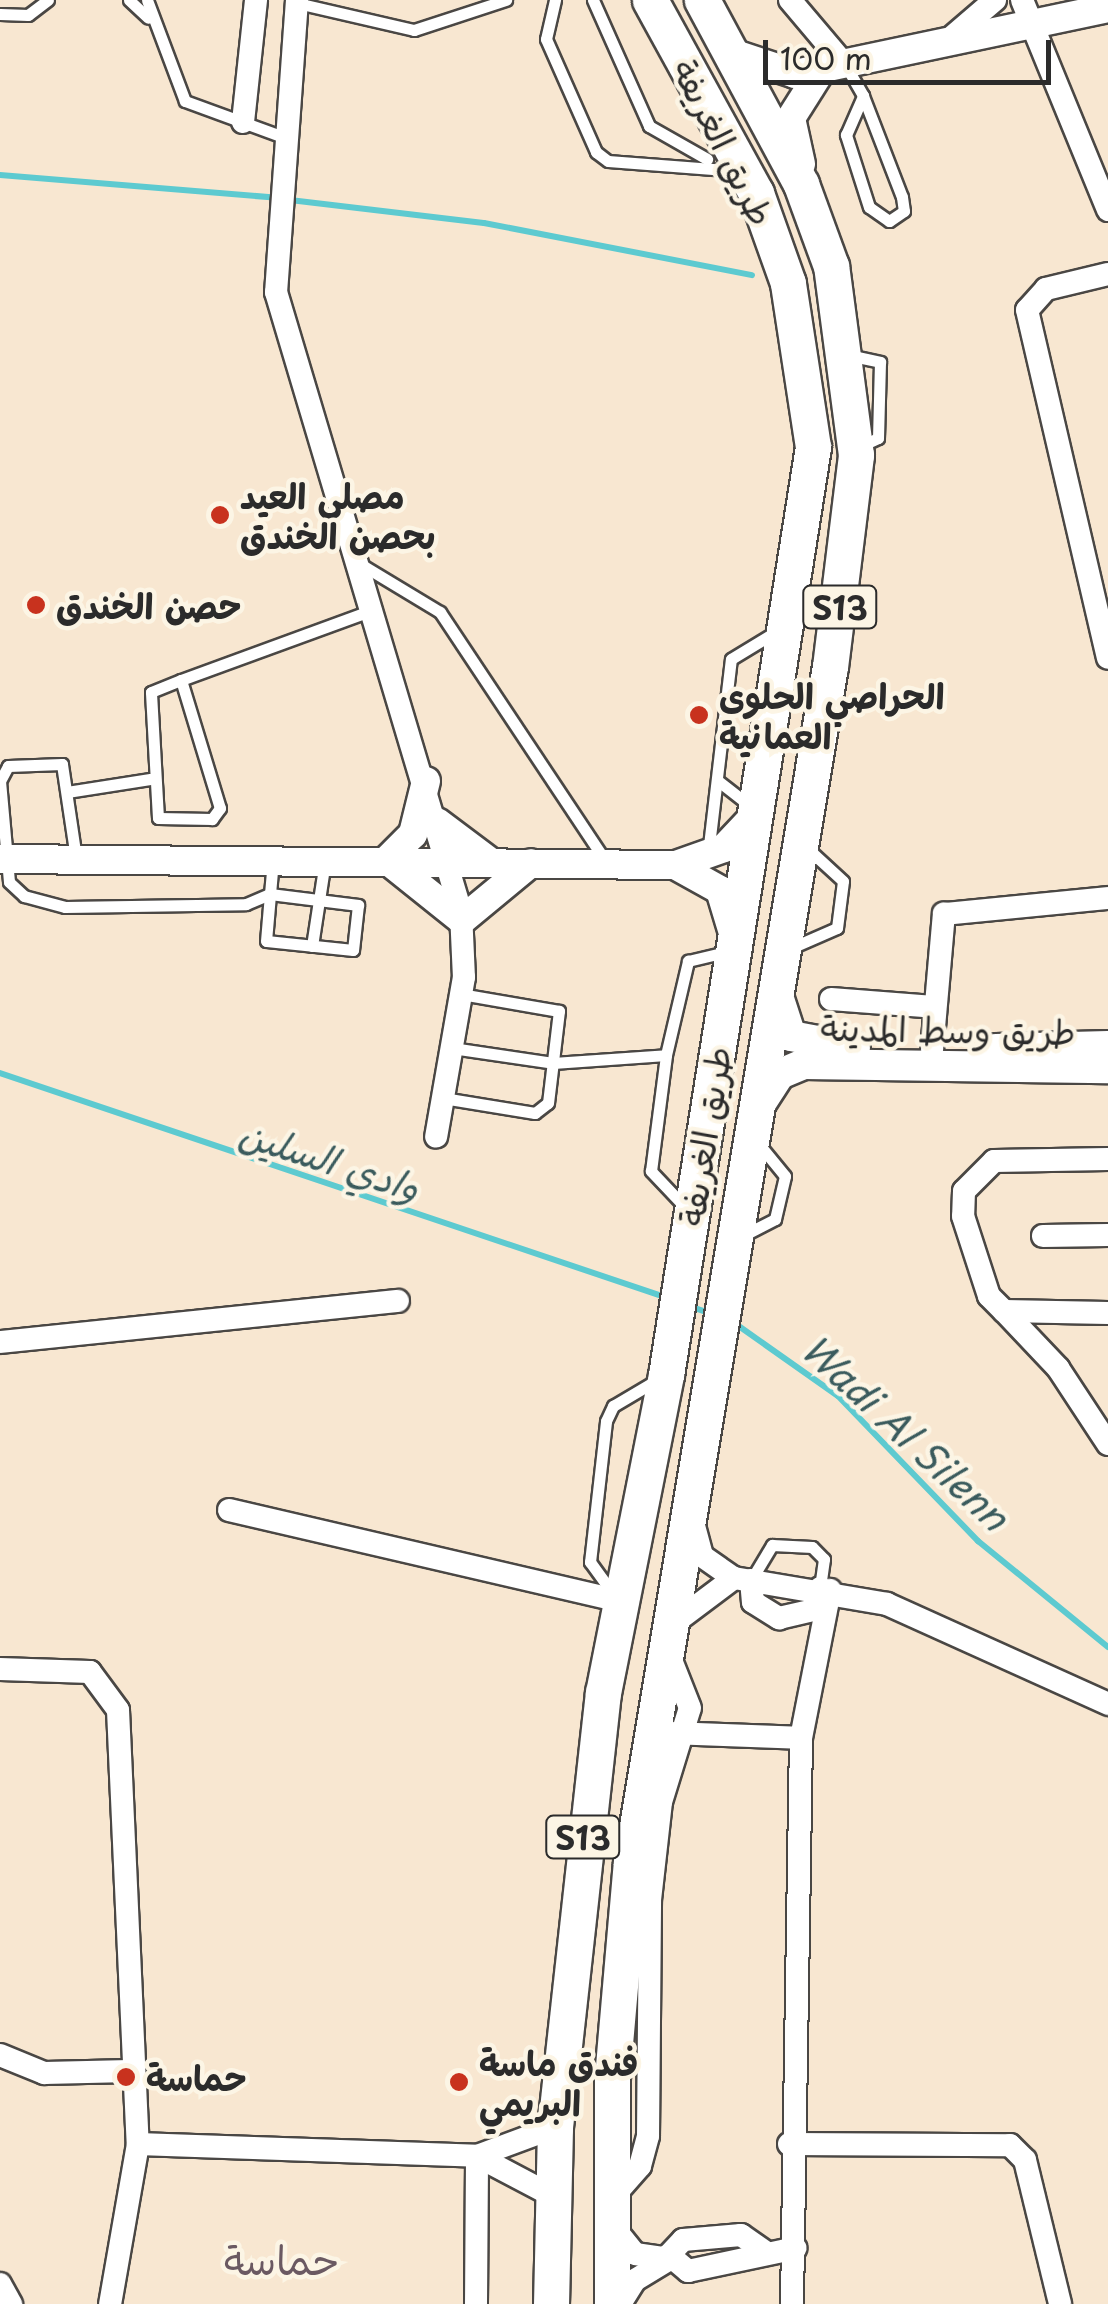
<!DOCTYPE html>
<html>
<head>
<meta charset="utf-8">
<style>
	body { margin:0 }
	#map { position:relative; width:1108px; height:2304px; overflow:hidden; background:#f8e7d1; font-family:"Playpen Sans","Playpen Sans Arabic",sans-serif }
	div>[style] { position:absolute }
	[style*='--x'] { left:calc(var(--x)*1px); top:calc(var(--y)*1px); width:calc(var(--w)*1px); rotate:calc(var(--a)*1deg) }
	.stream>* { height:6px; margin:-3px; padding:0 3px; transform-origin:3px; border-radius:3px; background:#5dcad0 }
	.roads { filter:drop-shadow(2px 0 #4a4744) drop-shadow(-2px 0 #4a4744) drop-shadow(0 2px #4a4744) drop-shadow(0 -2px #4a4744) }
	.service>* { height:11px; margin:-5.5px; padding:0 5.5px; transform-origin:5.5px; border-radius:5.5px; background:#fff }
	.minor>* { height:22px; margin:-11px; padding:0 11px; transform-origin:11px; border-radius:11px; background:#fff }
	.tertiary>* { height:28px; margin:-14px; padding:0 14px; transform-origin:14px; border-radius:14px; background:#fff }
	.secondary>* { height:30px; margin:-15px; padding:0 15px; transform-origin:15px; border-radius:15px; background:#fff }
	.primary>* { height:35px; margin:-17.5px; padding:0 17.5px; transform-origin:17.5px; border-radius:17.5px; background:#fff }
	.dots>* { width:28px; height:28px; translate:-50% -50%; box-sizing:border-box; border:5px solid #fcf5e5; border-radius:50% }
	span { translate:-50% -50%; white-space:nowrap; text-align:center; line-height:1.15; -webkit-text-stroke:9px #fcf5e5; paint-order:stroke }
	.shield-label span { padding:2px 8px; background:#fcf5e5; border:2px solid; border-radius:8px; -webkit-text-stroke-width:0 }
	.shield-label { font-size:32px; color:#2b2b2b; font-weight:700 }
	.street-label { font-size:35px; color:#2b2b2b }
	.poi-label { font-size:35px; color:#2b2b2b; font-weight:700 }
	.left { translate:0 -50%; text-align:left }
	.water-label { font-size:38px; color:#3a5b5d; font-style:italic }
	.quarter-label { font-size:40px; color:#6a5962 }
	.scale { position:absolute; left:763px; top:40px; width:288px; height:45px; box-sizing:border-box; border:5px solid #2b2b2b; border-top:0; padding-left:12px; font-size:30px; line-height:35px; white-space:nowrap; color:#2b2b2b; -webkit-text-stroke:8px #fcf5e5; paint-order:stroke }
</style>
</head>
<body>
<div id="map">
	<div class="stream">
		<div style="--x:0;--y:175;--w:278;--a:4.7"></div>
		<div style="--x:290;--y:200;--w:195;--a:6.8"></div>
		<div style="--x:484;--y:223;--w:273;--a:11"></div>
		<div style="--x:0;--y:1073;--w:702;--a:18.62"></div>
		<div style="--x:686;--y:1305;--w:28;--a:19"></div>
		<div style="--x:733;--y:1322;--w:128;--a:35.2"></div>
		<div style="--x:838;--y:1396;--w:202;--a:46"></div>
		<div style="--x:978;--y:1541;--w:168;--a:39.2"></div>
	</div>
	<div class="roads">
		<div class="service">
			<div style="--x:129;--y:0;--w:26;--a:43"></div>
			<div style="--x:147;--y:0;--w:108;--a:69.4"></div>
			<div style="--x:185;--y:101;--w:108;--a:20.1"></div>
			<div style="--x:555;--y:0;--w:40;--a:103"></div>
			<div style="--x:546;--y:39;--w:124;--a:66.1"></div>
			<div style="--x:596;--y:152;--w:15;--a:37"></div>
			<div style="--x:608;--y:161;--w:118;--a:4.4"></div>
			<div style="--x:593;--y:0;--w:138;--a:66"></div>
			<div style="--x:649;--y:126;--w:67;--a:29.6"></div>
			<div style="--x:297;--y:3;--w:120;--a:13"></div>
			<div style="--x:414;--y:30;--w:97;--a:-18.1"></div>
			<div style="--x:0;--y:14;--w:28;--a:2"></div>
			<div style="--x:28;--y:15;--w:25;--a:-37"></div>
			<div style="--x:846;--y:66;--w:34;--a:60"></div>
			<div style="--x:863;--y:96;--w:108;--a:68.9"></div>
			<div style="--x:902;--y:197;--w:14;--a:82"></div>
			<div style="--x:904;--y:211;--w:18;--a:146"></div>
			<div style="--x:889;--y:221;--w:24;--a:-145"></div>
			<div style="--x:869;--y:207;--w:76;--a:-107.7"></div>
			<div style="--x:846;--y:135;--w:43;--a:-66.4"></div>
			<div style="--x:848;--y:355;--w:33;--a:12"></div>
			<div style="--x:880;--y:362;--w:76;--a:91.5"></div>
			<div style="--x:878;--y:438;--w:21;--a:155"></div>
			<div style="--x:362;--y:565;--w:91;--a:31.1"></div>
			<div style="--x:440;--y:612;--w:298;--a:56.4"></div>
			<div style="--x:181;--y:680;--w:134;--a:73.1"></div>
			<div style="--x:220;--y:808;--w:14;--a:126"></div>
			<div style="--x:212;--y:819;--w:54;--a:-178.9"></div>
			<div style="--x:158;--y:818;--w:126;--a:-93.2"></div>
			<div style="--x:151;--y:692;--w:32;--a:-22"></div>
			<div style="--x:181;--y:680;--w:207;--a:-20.1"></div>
			<div style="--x:717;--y:780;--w:41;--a:38"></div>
			<div style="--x:67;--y:792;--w:84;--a:-8.9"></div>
			<div style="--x:708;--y:854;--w:196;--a:-83.3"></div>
			<div style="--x:731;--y:659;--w:54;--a:-31.3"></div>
			<div style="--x:76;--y:858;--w:95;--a:-98.5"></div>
			<div style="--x:62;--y:764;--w:54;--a:177.9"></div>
			<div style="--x:8;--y:766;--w:17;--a:118"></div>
			<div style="--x:0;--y:781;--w:101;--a:84.9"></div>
			<div style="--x:9;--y:882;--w:21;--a:43"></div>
			<div style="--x:24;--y:896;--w:42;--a:15"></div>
			<div style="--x:65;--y:907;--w:181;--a:-0.9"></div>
			<div style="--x:246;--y:904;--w:26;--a:-23"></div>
			<div style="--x:270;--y:894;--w:89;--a:7.1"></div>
			<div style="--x:358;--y:905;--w:45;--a:96.3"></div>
			<div style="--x:353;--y:950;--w:87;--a:-174.1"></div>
			<div style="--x:266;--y:941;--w:47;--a:-85.1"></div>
			<div style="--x:270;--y:894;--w:32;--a:-85"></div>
			<div style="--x:312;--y:946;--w:86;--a:-81.3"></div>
			<div style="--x:791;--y:948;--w:50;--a:-23.5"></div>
			<div style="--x:837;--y:928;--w:47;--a:-82.7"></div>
			<div style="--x:843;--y:881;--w:49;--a:-137.5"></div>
			<div style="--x:452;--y:1048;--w:102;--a:8.4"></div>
			<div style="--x:553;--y:1063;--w:113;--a:-4"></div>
			<div style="--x:443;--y:1098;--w:93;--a:9.3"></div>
			<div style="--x:535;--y:1113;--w:16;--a:-38"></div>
			<div style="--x:548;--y:1103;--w:93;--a:-83.2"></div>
			<div style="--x:559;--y:1011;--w:99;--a:-170.2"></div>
			<div style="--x:685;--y:1207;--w:50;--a:-133.4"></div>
			<div style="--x:651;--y:1171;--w:117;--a:-82.6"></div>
			<div style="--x:666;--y:1055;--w:97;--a:-76.8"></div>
			<div style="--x:688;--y:961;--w:43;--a:-13.4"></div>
			<div style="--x:742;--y:1236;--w:37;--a:-27"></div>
			<div style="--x:775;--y:1219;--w:44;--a:-76.9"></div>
			<div style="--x:785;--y:1176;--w:43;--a:-129.3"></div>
			<div style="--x:751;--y:1580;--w:41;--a:-59"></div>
			<div style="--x:772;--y:1545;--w:40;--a:2.9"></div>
			<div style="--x:812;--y:1547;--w:17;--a:45"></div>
			<div style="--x:824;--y:1559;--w:29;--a:98"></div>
			<div style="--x:614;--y:1595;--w:41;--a:-126"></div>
			<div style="--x:590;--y:1562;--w:142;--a:-83.5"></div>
			<div style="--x:606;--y:1421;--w:17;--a:-65"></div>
			<div style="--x:613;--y:1406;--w:51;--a:-30.6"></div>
		</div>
		<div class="minor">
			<div style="--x:297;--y:0;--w:293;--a:94.1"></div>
			<div style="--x:276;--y:292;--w:647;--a:73.39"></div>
			<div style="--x:461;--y:912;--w:65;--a:87.4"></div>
			<div style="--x:464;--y:977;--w:162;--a:99.9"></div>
			<div style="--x:790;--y:0;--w:85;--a:49.8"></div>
			<div style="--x:1022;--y:0;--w:227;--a:67.7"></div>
			<div style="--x:954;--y:35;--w:54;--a:-40.5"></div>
			<div style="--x:243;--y:122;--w:123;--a:-83.9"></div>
			<div style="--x:1108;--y:274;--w:64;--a:166.4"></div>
			<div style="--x:1046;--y:289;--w:28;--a:132"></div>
			<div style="--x:1027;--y:310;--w:357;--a:76.9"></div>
			<div style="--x:831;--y:999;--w:103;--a:4.4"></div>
			<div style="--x:932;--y:1050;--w:137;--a:-85"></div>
			<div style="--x:944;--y:914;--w:165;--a:-5.6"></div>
			<div style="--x:1108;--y:1159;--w:114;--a:179"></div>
			<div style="--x:994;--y:1161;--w:42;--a:135"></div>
			<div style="--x:964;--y:1191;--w:25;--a:92"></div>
			<div style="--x:963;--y:1216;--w:84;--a:72"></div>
			<div style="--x:989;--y:1296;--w:21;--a:45"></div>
			<div style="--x:1004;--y:1311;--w:104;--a:1.1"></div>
			<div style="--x:1043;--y:1236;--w:65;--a:-0.9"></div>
			<div style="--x:1004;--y:1311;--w:79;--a:46.5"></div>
			<div style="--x:1058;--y:1368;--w:91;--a:56.7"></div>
			<div style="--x:0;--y:1342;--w:400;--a:-5.9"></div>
			<div style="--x:229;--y:1510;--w:401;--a:13.1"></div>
			<div style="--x:693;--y:1522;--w:35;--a:75"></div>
			<div style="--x:702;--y:1556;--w:39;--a:35"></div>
			<div style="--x:734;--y:1578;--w:155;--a:9.6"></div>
			<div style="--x:887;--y:1604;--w:243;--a:24.3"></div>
			<div style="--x:751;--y:1580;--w:22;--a:85"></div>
			<div style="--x:753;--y:1602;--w:31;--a:32"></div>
			<div style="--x:779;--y:1618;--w:35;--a:-13"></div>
			<div style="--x:813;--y:1610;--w:23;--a:-72"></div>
			<div style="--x:674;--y:1623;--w:75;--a:-36.9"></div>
			<div style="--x:0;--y:1669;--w:90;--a:1.9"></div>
			<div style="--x:90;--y:1672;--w:47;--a:53.6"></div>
			<div style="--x:118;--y:1710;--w:434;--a:87.4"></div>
			<div style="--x:138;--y:2144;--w:162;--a:99.9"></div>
			<div style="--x:667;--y:1733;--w:134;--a:2.1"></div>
			<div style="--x:0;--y:2055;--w:48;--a:22.2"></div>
			<div style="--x:44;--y:2073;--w:86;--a:-1.3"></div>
			<div style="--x:138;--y:2144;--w:339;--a:2"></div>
			<div style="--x:477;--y:2156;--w:83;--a:-20.4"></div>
			<div style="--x:789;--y:2144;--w:221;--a:0.3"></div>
			<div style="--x:1010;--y:2145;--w:21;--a:45"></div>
			<div style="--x:1025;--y:2160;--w:148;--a:76.3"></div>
			<div style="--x:477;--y:2156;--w:86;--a:27.8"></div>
			<div style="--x:611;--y:2199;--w:44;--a:-48.7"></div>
			<div style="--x:640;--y:2166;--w:31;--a:-75"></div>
			<div style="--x:648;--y:2136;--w:236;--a:-89.5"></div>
			<div style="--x:650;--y:1900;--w:99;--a:-83.6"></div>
			<div style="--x:661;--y:1802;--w:98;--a:-72.9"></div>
			<div style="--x:690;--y:1708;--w:62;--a:-111.6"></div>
			<div style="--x:614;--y:2228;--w:33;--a:51"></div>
			<div style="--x:635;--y:2254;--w:35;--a:8"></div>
			<div style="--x:764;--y:2251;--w:28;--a:-145"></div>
			<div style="--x:741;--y:2235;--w:58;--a:175.1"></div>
			<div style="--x:683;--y:2240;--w:21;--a:133"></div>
			<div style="--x:669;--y:2255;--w:25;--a:40"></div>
			<div style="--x:688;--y:2271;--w:110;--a:-12"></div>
			<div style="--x:0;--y:2284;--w:23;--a:61"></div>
			<div style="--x:476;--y:2304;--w:148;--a:-89.6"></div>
			<div style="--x:620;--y:2304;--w:28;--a:-58"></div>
			<div style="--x:635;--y:2280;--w:37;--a:-31"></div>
			<div style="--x:792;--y:2304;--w:566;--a:-89.09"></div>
			<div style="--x:801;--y:1738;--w:151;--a:-78.9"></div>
		</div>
		<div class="tertiary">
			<div style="--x:732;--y:53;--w:66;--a:18.4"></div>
			<div style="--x:795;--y:74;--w:320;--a:-11.9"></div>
			<div style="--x:801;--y:164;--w:47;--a:-102.3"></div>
			<div style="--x:791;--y:118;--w:58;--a:-57.7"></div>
			<div style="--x:426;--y:781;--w:55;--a:103.8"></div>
			<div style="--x:413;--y:834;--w:37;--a:135"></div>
			<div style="--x:387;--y:860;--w:96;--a:38.7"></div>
			<div style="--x:462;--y:920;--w:89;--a:-39.6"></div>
			<div style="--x:437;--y:822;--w:65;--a:36.9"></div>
			<div style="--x:0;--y:859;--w:675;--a:0.51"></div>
			<div style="--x:675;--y:865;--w:51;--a:29.1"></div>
			<div style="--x:720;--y:890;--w:45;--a:73.2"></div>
			<div style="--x:676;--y:865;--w:51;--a:-19.5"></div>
			<div style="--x:724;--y:848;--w:50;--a:-46.6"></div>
		</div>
		<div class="secondary">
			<div style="--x:778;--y:996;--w:42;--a:72"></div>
			<div style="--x:791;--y:1036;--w:65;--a:10.6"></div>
			<div style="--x:996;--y:1049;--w:112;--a:-1.5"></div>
			<div style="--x:759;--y:1106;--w:38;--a:-57"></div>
			<div style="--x:780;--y:1074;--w:26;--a:-23"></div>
			<div style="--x:804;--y:1064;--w:304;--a:0.8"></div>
		</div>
		<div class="primary">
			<div style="--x:551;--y:2304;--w:177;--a:-88.7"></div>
			<div style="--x:555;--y:2127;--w:437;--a:-83.7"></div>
			<div style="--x:603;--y:1693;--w:324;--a:-78.8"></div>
			<div style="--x:666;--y:1375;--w:940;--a:-81"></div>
			<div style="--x:813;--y:447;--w:166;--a:-98.7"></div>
			<div style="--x:788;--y:283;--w:96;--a:-109.6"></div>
			<div style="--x:756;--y:193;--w:220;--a:-118.8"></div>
			<div style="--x:612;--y:2304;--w:226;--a:-90"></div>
			<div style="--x:612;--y:2078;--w:217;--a:-85"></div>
			<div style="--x:631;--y:1862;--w:1211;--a:-80.55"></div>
			<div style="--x:830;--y:667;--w:214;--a:-83"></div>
			<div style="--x:856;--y:455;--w:191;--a:-97.5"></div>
			<div style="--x:831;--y:266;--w:87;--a:-110.1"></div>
			<div style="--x:801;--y:184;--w:209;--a:-118.3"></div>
		</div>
	</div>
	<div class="dots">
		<div style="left:220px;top:515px;background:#c8321e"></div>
		<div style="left:36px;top:605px;background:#c8321e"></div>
		<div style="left:699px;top:715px;background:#c8321e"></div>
		<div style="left:126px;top:2077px;background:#c8321e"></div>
		<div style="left:459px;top:2082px;background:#c8321e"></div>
	</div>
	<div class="shield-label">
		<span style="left:840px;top:607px">S13</span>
		<span style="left:583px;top:1837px">S13</span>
	</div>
	<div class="street-label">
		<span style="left:724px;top:142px;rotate:63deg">طريق الغريفة</span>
		<span style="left:948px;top:1029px;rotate:1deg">طريق وسط المدينة</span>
		<span style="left:704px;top:1136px;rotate:-81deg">طريق الغريفة</span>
	</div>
	<div class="poi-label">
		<span class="left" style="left:240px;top:515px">مصلى العيد<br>بحصن الخندق</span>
		<span class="left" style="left:56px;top:605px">حصن الخندق</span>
		<span class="left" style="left:719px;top:715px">الحراصي الحلوى<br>العمانية</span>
		<span class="left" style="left:479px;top:2082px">فندق ماسة<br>البريمي</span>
		<span class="left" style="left:146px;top:2077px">حماسة</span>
	</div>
	<div class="water-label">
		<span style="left:330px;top:1159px;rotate:18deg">وادي السلين</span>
		<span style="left:906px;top:1432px;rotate:43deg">Wadi Al Silenn</span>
	</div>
	<div class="quarter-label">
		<span style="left:281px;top:2259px">حماسة</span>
	</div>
	<div class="scale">100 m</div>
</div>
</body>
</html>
